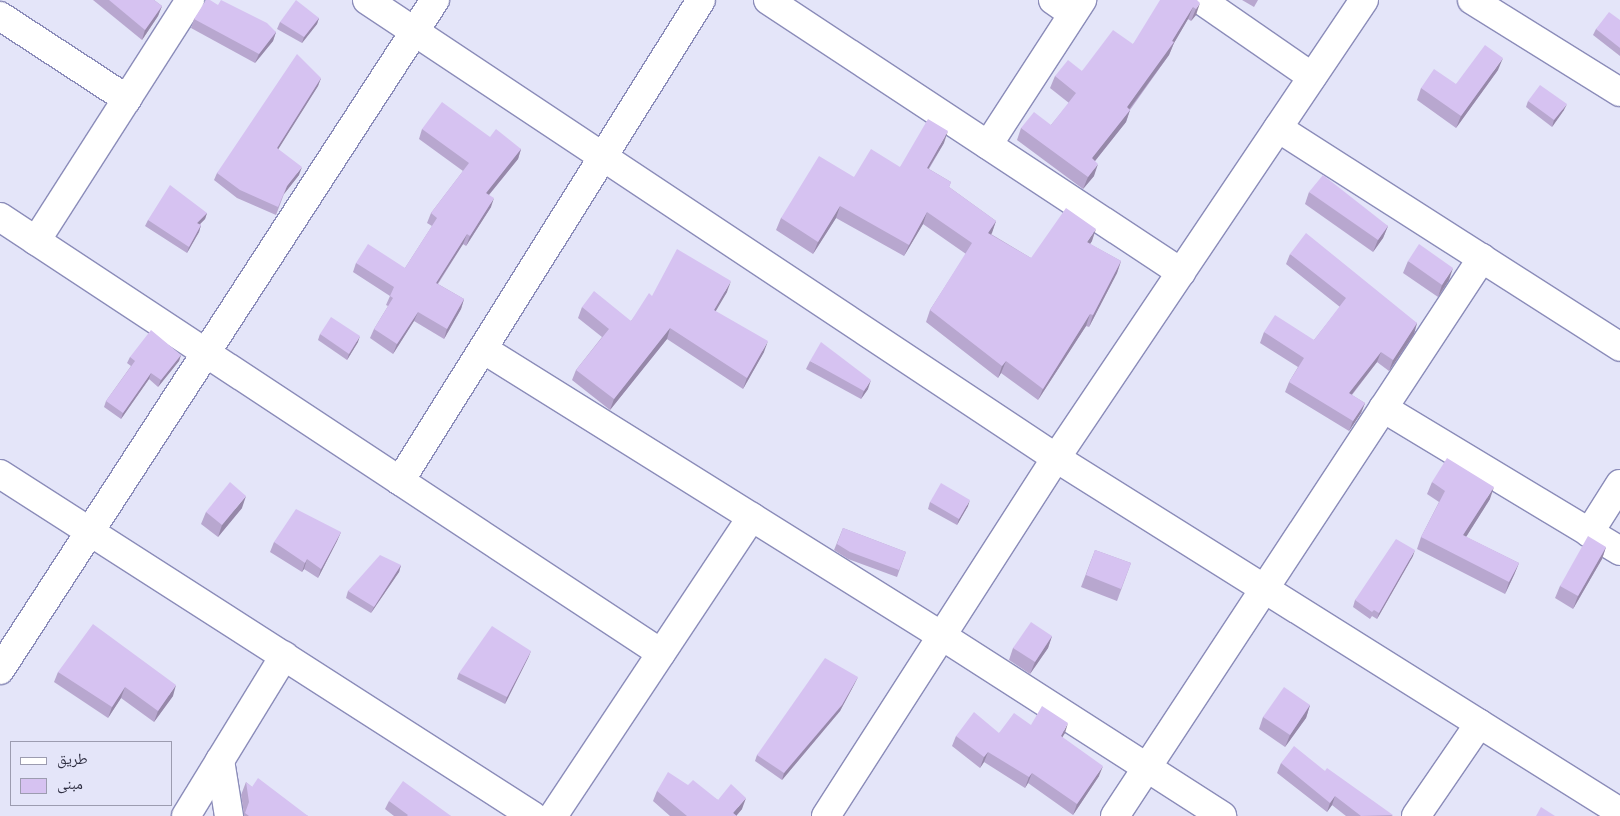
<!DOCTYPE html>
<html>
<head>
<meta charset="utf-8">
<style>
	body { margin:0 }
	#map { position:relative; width:1620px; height:816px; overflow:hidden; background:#e4e5f9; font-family:Barlow,"Noto Naskh Arabic",sans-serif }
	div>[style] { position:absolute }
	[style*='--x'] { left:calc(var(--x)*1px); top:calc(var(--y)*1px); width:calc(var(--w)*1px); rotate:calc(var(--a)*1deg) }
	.roads { filter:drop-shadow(1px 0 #8b8cb9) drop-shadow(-1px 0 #8b8cb9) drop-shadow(0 1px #8b8cb9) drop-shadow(0 -1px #8b8cb9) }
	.street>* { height:28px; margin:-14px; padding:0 14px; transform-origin:14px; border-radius:14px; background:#fff }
	.wall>* { inset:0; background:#b8a7cf }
	.shaded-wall>* { inset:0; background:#9688a9 }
	.building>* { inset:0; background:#d6c2f1 }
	span { translate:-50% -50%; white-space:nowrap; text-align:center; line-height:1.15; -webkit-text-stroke:4px #e4e5f9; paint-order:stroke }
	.legend { position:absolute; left:10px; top:741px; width:162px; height:65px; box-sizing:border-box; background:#e4e5f9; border:1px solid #9c9cb0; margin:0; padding:6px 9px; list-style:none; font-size:15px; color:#2f2f42 }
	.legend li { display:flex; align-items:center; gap:10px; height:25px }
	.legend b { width:25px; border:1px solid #9c9cb0 }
</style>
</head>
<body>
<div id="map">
	<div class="roads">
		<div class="street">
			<div style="--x:367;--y:0;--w:827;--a:33.61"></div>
			<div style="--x:1056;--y:458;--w:666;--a:32.11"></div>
			<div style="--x:768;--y:0;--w:495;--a:33.4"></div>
			<div style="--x:1053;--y:0;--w:24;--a:35"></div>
			<div style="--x:1201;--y:0;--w:135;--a:34.7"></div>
			<div style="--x:1472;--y:0;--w:174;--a:31.9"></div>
			<div style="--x:0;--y:16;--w:152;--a:33.2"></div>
			<div style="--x:1278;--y:128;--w:406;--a:32.6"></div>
			<div style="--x:988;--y:145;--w:173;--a:-57"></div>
			<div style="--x:0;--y:217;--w:792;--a:33.41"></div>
			<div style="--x:36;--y:241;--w:286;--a:-57.4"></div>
			<div style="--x:483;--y:349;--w:541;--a:32.02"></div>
			<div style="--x:942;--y:636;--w:333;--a:32.7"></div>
			<div style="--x:1383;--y:408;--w:277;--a:31.1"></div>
			<div style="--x:0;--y:474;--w:633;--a:32.69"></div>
			<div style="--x:400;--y:481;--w:567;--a:-57.96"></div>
			<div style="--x:1589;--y:533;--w:58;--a:-57.7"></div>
			<div style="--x:0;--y:670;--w:799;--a:-57.01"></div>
			<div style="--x:220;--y:760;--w:57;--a:80.9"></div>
			<div style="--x:186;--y:816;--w:188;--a:-58.5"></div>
			<div style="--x:553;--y:816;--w:359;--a:-56.4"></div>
			<div style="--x:826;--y:816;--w:426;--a:-57.3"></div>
			<div style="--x:1056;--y:458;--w:552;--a:-56.08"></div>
			<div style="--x:1115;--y:816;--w:668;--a:-56.67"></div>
			<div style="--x:1416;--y:816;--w:112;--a:-55.6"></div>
		</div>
	</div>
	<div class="wall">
		<div style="clip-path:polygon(93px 0,154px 0,162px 6px,158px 16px,142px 40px)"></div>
		<div style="clip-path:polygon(1197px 0,1196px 15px,1191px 21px,1188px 19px,1174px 43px,1169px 55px,1130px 110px,1126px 122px,1095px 161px,1094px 176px,1083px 189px,1017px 140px,1021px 128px,1051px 125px,1069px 103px,1050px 88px,1055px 76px,1082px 71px,1133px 44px)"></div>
		<div style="clip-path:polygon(1242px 0,1258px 0,1254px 7px)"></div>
		<div style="clip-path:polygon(218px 5px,276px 32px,273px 41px,255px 63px,191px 28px,194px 19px)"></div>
		<div style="clip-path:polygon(319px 18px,317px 24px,302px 43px,277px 29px,280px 22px)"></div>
		<div style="clip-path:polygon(1620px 20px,1620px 56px,1593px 35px,1596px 29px)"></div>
		<div style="clip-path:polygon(1498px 70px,1456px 128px,1417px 100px,1421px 88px,1456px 84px)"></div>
		<div style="clip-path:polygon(321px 78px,318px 86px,278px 149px,299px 175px,284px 194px,276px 215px,237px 198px,214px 180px,217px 173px)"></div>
		<div style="clip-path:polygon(1528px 101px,1564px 110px,1552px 127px,1526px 107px)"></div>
		<div style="clip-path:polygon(422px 129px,490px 137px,521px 149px,518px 159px,489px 195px,491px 207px,466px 246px,463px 244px,438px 284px,464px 299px,461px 309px,444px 339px,414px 321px,393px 354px,370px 338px,374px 329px,388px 306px,386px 305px,390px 296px,353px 272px,356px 263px,405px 268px,432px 226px,427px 223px,431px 213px,463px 171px,419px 139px)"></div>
		<div style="clip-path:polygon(944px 143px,929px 169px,951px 182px,949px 187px,996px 221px,991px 234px,1031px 258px,1092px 241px,1090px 244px,1121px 261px,1117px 273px,1089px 327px,1086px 326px,1038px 400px,1001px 373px,998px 378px,926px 322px,930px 310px,966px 254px,923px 224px,904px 256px,836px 218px,813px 254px,776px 230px,781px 218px,854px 177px,900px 167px)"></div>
		<div style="clip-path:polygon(1309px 192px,1388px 226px,1383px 238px,1373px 252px,1305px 204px)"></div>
		<div style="clip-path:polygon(207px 213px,205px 219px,200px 224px,201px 225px,199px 232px,187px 253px,145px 226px,148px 220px)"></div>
		<div style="clip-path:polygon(1290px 254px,1417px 323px,1414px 334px,1389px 371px,1377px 362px,1352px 395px,1365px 403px,1361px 413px,1349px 431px,1285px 392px,1289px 382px,1298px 367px,1260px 343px,1264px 332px,1314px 340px,1340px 307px,1286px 264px)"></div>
		<div style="clip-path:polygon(1408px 261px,1449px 280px,1438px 297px,1403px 273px)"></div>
		<div style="clip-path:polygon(727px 292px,715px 311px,764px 352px,743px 389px,667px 339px,610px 410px,572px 380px,576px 370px,602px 337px,578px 318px,582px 307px,631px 321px,652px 296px)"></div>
		<div style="clip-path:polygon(320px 334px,358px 342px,347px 360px,318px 340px)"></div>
		<div style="clip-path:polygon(181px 355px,179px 361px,158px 387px,149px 379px,121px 419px,104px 407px,106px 401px,131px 366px,127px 363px,130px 357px)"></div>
		<div style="clip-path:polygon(810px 361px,868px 389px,861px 399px,806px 369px)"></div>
		<div style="clip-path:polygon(1432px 482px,1490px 499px,1466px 537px,1519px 563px,1514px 575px,1505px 594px,1417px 549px,1421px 537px,1439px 502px,1427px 494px)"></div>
		<div style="clip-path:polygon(930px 502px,968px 506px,957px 525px,928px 509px)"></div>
		<div style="clip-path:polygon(242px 508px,218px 537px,201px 524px,206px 512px)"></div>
		<div style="clip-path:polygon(843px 528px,906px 552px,897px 577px,848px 559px,834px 550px)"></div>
		<div style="clip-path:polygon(341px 532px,337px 541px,318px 578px,304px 569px,302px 572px,270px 552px,274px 542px)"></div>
		<div style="clip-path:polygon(1606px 547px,1602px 559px,1573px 609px,1555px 598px,1560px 586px)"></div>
		<div style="clip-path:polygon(1095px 550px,1131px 563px,1117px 601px,1081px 587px)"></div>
		<div style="clip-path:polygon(1413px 556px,1377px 619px,1372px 616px,1370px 619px,1353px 607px,1355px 600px)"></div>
		<div style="clip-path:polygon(401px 565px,399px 572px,371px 613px,346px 598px,348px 591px)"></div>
		<div style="clip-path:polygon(1052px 636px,1048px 648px,1030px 674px,1009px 660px,1013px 648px)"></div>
		<div style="clip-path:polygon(531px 651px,528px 658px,505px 704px,457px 679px,459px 673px)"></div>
		<div style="clip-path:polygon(58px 672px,173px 696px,154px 722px,121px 698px,108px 718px,54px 682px)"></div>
		<div style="clip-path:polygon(855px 683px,840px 711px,782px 780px,755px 761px,757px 755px)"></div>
		<div style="clip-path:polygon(1310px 705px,1306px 718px,1285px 747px,1259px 729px,1263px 717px)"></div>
		<div style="clip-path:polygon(1031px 725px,1065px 733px,1062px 737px,1099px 776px,1073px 815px,1028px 783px,1025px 788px,984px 762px,980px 768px,952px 746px,956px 736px,999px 733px)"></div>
		<div style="clip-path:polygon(1281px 763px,1325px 771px,1393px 816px,1346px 816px,1332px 805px,1327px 812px,1277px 773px)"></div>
		<div style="clip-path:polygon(246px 782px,252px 787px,308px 816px,244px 816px,244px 814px,241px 795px)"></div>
		<div style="clip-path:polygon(688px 785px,718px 800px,742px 809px,737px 815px,737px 816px,670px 816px,653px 801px,657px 791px)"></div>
		<div style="clip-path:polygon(389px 801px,451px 816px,394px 816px,385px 809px)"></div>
	</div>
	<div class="shaded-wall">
		<div style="clip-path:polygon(1200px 3px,1196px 15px,1191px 21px,1196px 9px)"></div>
		<div style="clip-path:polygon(162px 6px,158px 16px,142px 40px,145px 30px)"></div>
		<div style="clip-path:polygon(1193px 7px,1188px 19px,1174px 43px,1169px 55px,1122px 119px,1127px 107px,1172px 41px)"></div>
		<div style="clip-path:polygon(319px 18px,317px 24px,302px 43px,304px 37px)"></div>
		<div style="clip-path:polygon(276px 32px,273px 41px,255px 63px,259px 54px)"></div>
		<div style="clip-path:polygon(1503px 58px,1498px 70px,1456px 128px,1461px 116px)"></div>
		<div style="clip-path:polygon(321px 78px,318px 86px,274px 156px,277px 148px)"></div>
		<div style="clip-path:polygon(1567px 104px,1564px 110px,1552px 127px,1554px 120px)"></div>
		<div style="clip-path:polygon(1130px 110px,1126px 122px,1087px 171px,1092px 158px)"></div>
		<div style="clip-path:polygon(948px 131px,944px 143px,922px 179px,927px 168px)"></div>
		<div style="clip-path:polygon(521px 149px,518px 159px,483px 202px,486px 193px)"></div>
		<div style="clip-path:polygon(1098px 164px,1094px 176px,1083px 189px,1088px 177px)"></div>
		<div style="clip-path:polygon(302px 167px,299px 175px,284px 194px,276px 215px,287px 186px)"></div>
		<div style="clip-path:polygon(494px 198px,491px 207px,466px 246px,470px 236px)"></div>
		<div style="clip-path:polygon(840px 206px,836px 218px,813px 254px,818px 242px)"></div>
		<div style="clip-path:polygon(927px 212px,923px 224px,904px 256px,909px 245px)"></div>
		<div style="clip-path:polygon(207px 213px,205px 219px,195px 229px,197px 223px)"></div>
		<div style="clip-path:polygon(996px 221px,992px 233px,984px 244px,988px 233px)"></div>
		<div style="clip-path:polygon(201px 225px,199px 232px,187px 253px,189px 247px)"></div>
		<div style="clip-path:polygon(1388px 226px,1383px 238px,1373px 252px,1378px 240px)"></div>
		<div style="clip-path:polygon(1096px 229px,1092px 241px,1083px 254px,1087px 242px)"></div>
		<div style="clip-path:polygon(467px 234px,463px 244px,432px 292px,436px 283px)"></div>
		<div style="clip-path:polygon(1121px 261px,1117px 273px,1089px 327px,1093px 315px)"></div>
		<div style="clip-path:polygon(1453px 268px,1449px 280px,1438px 297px,1442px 285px)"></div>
		<div style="clip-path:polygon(731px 281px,727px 292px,710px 321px,714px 310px)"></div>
		<div style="clip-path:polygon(464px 299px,461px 309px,444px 339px,447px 329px)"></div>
		<div style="clip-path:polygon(418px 312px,414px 321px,393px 354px,397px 344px)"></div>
		<div style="clip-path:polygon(1090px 314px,1086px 326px,1038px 400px,1043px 389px)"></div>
		<div style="clip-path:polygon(1417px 323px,1414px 334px,1389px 371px,1393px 360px)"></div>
		<div style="clip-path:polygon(670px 328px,667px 339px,610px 410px,614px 399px)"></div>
		<div style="clip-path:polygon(360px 336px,358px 342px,347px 360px,349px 354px)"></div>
		<div style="clip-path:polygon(768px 341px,764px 352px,743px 389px,747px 378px)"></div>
		<div style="clip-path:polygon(1381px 352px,1377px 362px,1345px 403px,1349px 393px)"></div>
		<div style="clip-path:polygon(181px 355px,179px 361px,158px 387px,161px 380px)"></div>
		<div style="clip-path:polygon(1006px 361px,1001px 373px,998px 378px,1002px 366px)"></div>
		<div style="clip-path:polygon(151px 373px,149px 379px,121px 419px,123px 413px)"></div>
		<div style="clip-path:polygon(871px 380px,868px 389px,861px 399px,864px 391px)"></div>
		<div style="clip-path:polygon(1365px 403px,1361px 413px,1349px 431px,1353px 421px)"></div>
		<div style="clip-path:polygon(1494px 487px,1490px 499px,1459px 548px,1463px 535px)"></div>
		<div style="clip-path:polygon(246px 496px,242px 508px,218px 537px,222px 525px)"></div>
		<div style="clip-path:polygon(970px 500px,968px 506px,957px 525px,959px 519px)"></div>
		<div style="clip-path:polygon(341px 532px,337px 541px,318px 578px,321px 569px)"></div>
		<div style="clip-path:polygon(1606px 547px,1602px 559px,1573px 609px,1578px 596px)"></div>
		<div style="clip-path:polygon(1415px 550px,1413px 556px,1377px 619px,1379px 613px)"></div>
		<div style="clip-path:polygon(307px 559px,304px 569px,302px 572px,305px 563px)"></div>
		<div style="clip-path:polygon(1519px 563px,1514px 575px,1505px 594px,1509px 582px)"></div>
		<div style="clip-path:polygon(401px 565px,399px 572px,371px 613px,374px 607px)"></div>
		<div style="clip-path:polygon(1052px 636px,1048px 648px,1030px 674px,1035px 662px)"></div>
		<div style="clip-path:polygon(531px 651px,528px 658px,505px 704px,507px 697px)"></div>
		<div style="clip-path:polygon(858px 677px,855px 683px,840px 711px,782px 780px,784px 773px)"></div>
		<div style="clip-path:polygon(176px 685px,173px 696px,154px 722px,158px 711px)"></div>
		<div style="clip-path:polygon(125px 687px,121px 698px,108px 718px,112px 707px)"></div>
		<div style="clip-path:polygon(1310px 705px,1306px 718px,1285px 747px,1290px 735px)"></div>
		<div style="clip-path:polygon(1068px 723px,1065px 733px,1057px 746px,1061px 736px)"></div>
		<div style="clip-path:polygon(988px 752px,984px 762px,980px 768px,984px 757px)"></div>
		<div style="clip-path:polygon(1103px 766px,1099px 776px,1073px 815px,1077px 804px)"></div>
		<div style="clip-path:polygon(1032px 773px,1028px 783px,1025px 788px,1029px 777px)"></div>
		<div style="clip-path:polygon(1335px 796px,1332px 805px,1327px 812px,1330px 803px)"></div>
		<div style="clip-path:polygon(746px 798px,742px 809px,736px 816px,733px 813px)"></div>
	</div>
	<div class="building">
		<div style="clip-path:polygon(109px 0,154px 0,162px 6px,145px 30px)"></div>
		<div style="clip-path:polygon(206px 0,210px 0,218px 5px,221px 0,267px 23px,276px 32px,259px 54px,194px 19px)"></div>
		<div style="clip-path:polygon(296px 0,319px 18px,304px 37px,280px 22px)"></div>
		<div style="clip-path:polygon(1160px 0,1197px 0,1200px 3px,1196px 9px,1193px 7px,1172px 41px,1174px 42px,1127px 107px,1130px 110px,1092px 158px,1098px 164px,1088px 177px,1021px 128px,1034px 112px,1051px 125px,1076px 93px,1055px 76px,1068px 60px,1082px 71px,1113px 30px,1133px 44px)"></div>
		<div style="clip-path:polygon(1609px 12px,1620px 20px,1620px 48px,1596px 29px)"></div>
		<div style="clip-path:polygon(1485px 45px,1503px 58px,1461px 116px,1421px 88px,1434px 69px,1456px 84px)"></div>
		<div style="clip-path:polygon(297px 54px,321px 78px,277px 148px,302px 167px,287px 186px,278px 207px,240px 190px,217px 173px)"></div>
		<div style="clip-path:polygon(1540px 85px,1567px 104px,1554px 120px,1528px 101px)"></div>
		<div style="clip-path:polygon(442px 102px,490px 137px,496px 129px,521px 149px,486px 193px,494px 198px,470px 236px,467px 234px,436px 283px,464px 299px,447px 329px,418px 312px,397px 344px,374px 329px,393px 298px,390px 296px,394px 287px,356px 263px,368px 244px,405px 268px,437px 218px,431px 213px,469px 163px,422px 129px)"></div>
		<div style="clip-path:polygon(928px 119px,948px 131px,927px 168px,951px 182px,949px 187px,996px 221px,988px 233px,1031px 258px,1066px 208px,1096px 229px,1087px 242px,1121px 261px,1093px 315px,1090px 314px,1043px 389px,1006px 361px,1002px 366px,930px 310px,972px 243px,927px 212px,909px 245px,840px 206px,818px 242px,781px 218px,819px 156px,854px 177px,871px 149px,900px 167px)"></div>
		<div style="clip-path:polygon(1323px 175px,1388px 226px,1378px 240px,1309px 192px)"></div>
		<div style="clip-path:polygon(170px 185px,207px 213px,197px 223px,201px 225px,189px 247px,148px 220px)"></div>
		<div style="clip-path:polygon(1306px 233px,1417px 323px,1393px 360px,1381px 352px,1349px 393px,1365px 403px,1353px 421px,1289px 382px,1304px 358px,1264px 332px,1275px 315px,1314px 340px,1346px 298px,1290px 254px)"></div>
		<div style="clip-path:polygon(1419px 244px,1453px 268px,1442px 285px,1408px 261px)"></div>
		<div style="clip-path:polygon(677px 249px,731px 281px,714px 310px,768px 341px,747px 378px,670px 328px,614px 399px,576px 370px,609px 329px,582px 307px,594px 291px,631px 321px,649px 293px,652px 296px)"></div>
		<div style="clip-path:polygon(331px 317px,360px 336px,349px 354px,320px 334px)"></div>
		<div style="clip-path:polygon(151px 330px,181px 355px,161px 380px,151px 373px,123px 413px,106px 401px,135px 361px,130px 357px)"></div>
		<div style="clip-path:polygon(821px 342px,871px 380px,864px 391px,810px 361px)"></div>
		<div style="clip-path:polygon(1447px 458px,1494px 487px,1463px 535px,1519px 563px,1509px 582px,1421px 537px,1445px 491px,1432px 482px)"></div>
		<div style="clip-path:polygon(230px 482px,246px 496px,222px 525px,206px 512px)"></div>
		<div style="clip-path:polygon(941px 483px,970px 500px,959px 519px,930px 502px)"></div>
		<div style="clip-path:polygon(296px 509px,341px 532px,321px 569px,307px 559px,305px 563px,274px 542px)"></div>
		<div style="clip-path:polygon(843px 528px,906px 552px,899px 570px,850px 552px,837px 544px)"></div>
		<div style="clip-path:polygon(1588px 536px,1606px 547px,1578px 596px,1560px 586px)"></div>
		<div style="clip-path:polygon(1396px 539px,1415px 550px,1379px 613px,1374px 610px,1372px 612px,1355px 600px)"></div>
		<div style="clip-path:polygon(1095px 550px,1131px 563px,1121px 589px,1086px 575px)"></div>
		<div style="clip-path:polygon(380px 555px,401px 565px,374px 607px,348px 591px)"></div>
		<div style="clip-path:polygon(1031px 622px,1052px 636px,1035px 662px,1013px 648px)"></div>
		<div style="clip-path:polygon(93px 624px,176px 685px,158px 711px,125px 687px,112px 707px,58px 672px)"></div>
		<div style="clip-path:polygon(492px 626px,531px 651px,507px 697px,459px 673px)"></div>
		<div style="clip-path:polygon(825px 658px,858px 677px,842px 705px,784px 773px,757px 755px)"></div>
		<div style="clip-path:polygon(1284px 687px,1310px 705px,1290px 735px,1263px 717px)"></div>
		<div style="clip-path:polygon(1042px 706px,1068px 723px,1061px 736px,1103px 766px,1077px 804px,1032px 773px,1029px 777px,988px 752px,984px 757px,956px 736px,974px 712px,999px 733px,1014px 713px,1031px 725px)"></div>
		<div style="clip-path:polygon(1294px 746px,1325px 771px,1327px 768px,1393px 815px,1361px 816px,1335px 796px,1330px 803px,1281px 763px)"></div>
		<div style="clip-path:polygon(668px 772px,688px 785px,693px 780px,718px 800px,731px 784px,746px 798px,733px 813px,737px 816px,687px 816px,657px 791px)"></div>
		<div style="clip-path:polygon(258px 778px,308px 816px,249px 816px,245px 813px,249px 802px,246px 782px,252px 787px)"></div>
		<div style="clip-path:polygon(403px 781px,451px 816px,407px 816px,408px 815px,389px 801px)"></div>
		<div style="clip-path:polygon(1541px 807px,1555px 816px,1536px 816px)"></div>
	</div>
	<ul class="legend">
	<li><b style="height:6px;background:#fff"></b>طريق</li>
	<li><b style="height:14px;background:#d6c2f1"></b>مبنى</li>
	</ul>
</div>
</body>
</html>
